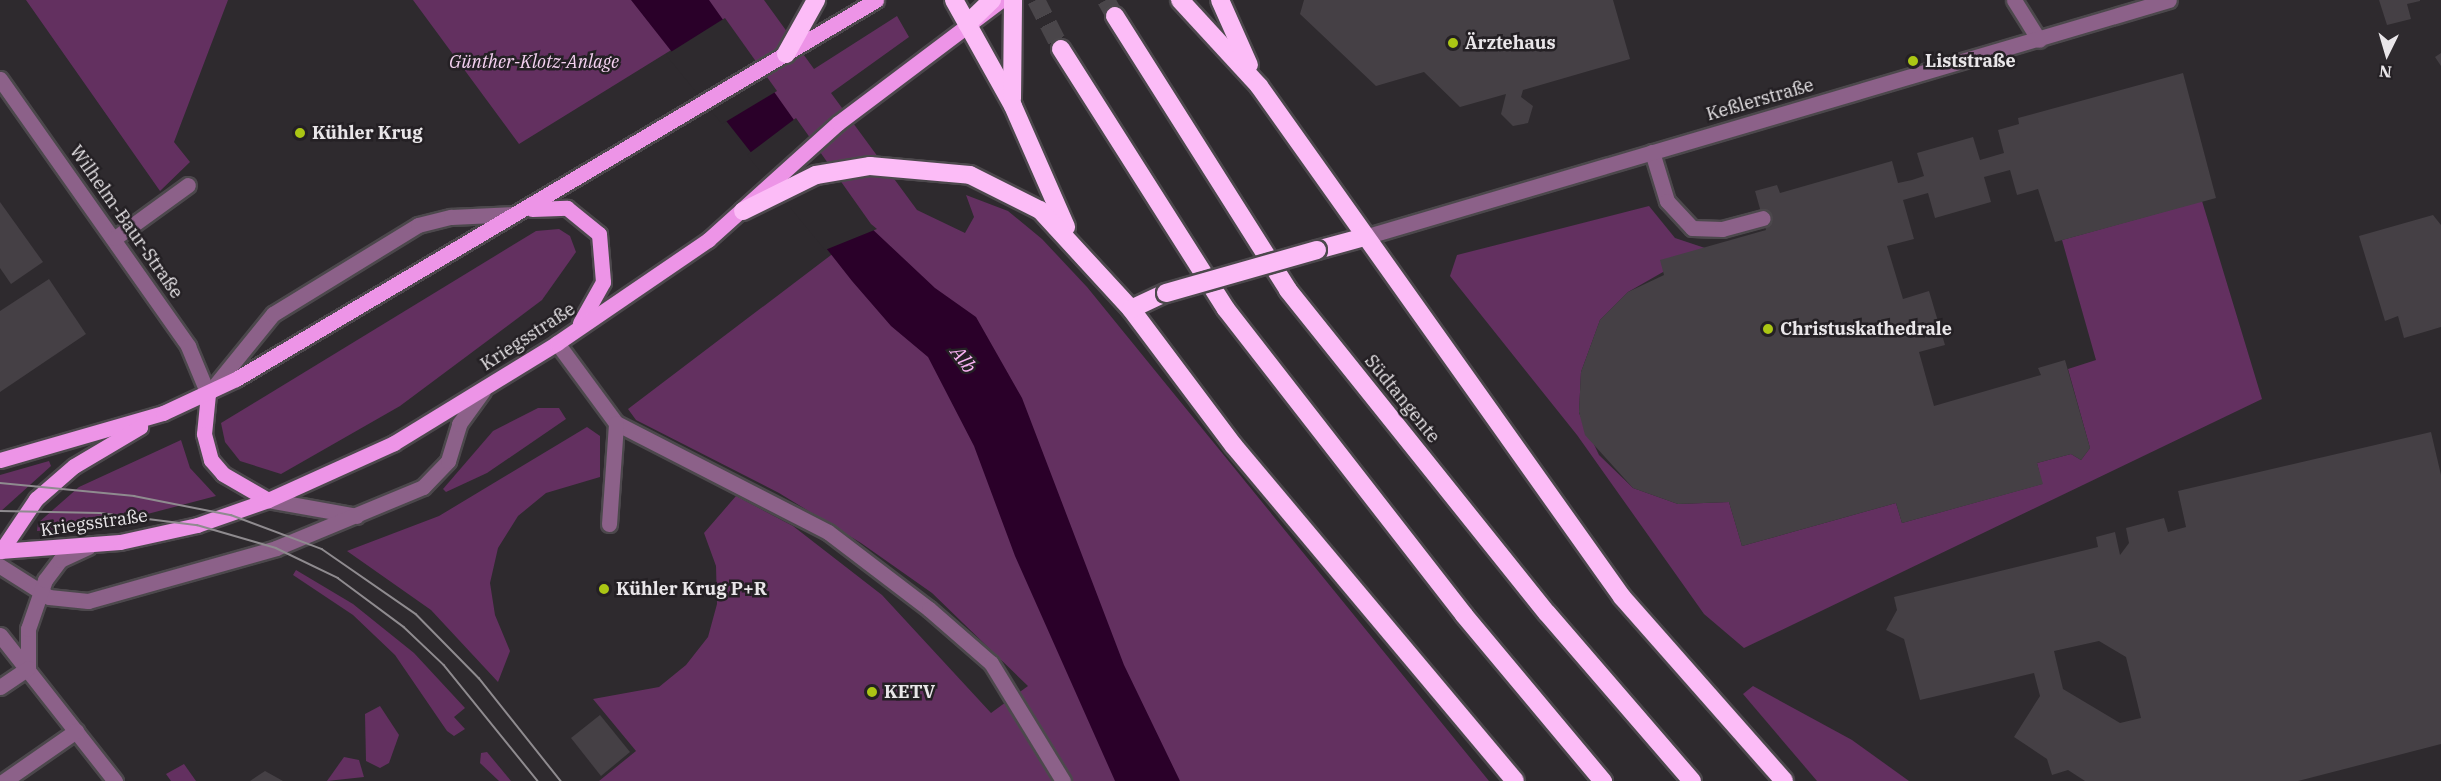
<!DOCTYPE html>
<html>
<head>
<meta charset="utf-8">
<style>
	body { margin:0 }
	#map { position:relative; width:2441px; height:781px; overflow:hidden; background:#2e2a2e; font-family:"IBM Plex Serif",serif }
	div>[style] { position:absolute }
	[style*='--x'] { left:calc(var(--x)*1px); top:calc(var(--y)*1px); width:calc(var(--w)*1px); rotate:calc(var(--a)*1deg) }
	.green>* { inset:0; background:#633060 }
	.water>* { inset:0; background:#2a0029 }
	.pier>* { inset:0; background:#2e2a2e }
	.building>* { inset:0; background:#454045 }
	.highway-tunnel>* { height:18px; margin-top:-9px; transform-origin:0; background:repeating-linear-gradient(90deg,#4a464a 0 18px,transparent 0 27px) }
	.roads { filter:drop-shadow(2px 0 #4c484c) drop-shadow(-2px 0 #4c484c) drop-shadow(0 2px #4c484c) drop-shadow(0 -2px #4c484c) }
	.minor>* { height:15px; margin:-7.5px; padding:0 7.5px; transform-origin:7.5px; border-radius:7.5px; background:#8c6189 }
	.major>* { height:15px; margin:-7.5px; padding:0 7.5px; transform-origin:7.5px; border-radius:7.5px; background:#ed94e7 }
	.highway>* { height:18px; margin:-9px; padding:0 9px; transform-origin:9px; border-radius:9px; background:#fcbcf7 }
	.tram>* { height:1.5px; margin:-0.75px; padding:0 0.75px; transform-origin:0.75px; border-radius:0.75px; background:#8f8b8f }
	.bridges { filter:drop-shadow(2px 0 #4c484c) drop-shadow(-2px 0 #4c484c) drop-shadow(0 2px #4c484c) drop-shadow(0 -2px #4c484c) }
	.highway-bridge>* { height:18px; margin:-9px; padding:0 9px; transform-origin:9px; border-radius:9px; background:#fcbcf7 }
	.dots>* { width:16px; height:16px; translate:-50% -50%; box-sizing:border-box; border:3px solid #242024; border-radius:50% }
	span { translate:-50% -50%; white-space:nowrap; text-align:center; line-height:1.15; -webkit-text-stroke:5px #242024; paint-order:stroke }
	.poi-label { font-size:18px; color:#e9e6e9; font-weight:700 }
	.left { translate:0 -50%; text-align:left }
	.park-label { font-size:18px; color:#f6d2f2; font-style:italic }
	.street-label { font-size:18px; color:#e9e6e9 }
	.water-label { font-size:20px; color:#f8b2f3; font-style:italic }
	.north { position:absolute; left:2357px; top:24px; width:60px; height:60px; -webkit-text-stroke:4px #242024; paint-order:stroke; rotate:185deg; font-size:16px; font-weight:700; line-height:24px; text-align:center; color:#e9e6e9 }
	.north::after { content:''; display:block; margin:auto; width:21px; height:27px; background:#e9e6e9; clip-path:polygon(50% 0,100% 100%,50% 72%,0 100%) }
</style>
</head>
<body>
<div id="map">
	<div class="green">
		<div style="clip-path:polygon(26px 0,228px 0,174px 142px,190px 162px,160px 191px)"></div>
		<div style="clip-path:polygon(413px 0,764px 0,814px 69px,897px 16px,909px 37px,831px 93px,917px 210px,965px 233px,974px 217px,966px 195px,1008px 211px,1042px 239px,1087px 287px,1489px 781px,599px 781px,636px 751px,593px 699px,659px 687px,686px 665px,708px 637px,717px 604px,716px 566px,704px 533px,736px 496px,793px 526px,882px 595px,991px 713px,1028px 686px,932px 593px,861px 543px,779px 493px,636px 420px,628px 409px,839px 249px,702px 31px,519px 144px)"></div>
		<div style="clip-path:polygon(2202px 201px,2262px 399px,1744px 648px,1704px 614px,1577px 435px,1450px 276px,1457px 255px,1649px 206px,1675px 238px,1705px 248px,1628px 292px,1600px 320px,1581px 372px,1579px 413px,1599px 455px,1633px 488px,1678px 504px,1729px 502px,1742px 546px,1896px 503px,1902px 523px,2042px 484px,2037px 463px,2071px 454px,2081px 460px,2090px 448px,2068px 369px,2096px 360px,2062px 240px)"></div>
		<div style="clip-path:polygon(559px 229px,570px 236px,576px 252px,542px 300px,400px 406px,281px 474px,240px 461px,225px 442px,221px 423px,536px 231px)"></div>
		<div style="clip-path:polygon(538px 408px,559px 408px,566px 419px,487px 473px,446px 492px,443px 489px,493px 431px)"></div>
		<div style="clip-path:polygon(587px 427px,600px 436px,600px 477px,546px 493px,518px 516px,498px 548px,490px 583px,495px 615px,510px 651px,498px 682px,431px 610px,347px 551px,439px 516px)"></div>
		<div style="clip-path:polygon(181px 440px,190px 468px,216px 496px,98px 527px,37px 531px,38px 523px,79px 487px)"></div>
		<div style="clip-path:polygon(49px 461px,51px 466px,0 512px,0 475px)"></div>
		<div style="clip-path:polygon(296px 570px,353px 604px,414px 653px,465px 708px,454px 717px,465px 729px,454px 736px,447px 731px,395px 655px,353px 615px,293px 575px)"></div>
		<div style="clip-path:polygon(1753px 686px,1852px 740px,1909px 781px,1817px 781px,1743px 694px)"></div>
		<div style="clip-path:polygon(380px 706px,399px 735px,389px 763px,380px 768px,366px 761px,365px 714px)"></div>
		<div style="clip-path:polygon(487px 752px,511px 781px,499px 781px,480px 763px,481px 753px)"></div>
		<div style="clip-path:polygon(344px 757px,359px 760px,364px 777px,327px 781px)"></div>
		<div style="clip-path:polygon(184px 764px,196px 781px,171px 781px,166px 774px)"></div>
	</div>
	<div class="water">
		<div style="clip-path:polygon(631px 0,709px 0,869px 226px,935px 288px,976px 317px,1022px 398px,1124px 665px,1180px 781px,1115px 781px,1015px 556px,974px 446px,928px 357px,891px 326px,852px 281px)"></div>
	</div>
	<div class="pier">
		<div style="clip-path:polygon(725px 18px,777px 91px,722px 124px,666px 55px)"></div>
		<div style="clip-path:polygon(796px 118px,871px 224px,877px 229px,825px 250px,747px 155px)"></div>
	</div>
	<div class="building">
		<div style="clip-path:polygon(1304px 0,1613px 0,1630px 59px,1523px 90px,1521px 97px,1533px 106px,1528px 123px,1513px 126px,1501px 114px,1506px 94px,1460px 107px,1424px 72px,1376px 86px,1300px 14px)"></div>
		<div style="clip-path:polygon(2379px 0,2420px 0,2420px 1px,2407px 4px,2411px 19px,2387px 25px)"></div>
		<div style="clip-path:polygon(2441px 53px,2441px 66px,2435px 57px)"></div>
		<div style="clip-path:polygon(2183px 73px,2216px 198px,2055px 242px,2038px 189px,2017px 195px,2010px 170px,1984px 177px,1991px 202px,1935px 218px,1928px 193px,1903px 200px,1914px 239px,1887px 246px,1903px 299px,1929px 291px,1945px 345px,1919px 352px,1934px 406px,2041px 375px,2038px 368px,2065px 360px,2090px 448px,2081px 460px,2071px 454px,2037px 463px,2043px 484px,1902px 523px,1896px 503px,1742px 546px,1729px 502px,1678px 504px,1633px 488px,1585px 435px,1579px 412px,1581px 372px,1600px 320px,1628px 292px,1664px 275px,1660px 260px,1766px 230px,1755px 191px,1777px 185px,1780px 193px,1892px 161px,1898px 183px,1912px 180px,1924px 176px,1917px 153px,1973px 137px,1980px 160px,2004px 153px,1998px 130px,2019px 124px,2018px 118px)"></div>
		<div style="clip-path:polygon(0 202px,43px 262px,11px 284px,0 268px)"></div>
		<div style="clip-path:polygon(2433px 215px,2441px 225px,2441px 327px,2404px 338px,2398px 316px,2385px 321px,2359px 236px)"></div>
		<div style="clip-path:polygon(49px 279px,86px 334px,0 392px,0 311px)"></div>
		<div style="clip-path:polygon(evenodd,2431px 432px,2441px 475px,2441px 744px,2298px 781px,2085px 781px,2068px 770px,2052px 775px,2047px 759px,2014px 737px,2040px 696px,2034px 673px,1920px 700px,1904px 639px,1886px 630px,1897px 610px,1894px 597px,2098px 547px,2096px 537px,2115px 532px,2120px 555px,2129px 543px,2126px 528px,2164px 518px,2168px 532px,2186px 527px,2178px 491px,2431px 432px,2099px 641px,2126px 657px,2141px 718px,2120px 723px,2063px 689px,2054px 651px,2099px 641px)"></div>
		<div style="clip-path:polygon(600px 715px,630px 752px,601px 776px,571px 738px)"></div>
		<div style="clip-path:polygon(265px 771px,283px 781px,250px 781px)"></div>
	</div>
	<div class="highway-tunnel">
		<div style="--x:1036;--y:0;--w:55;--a:63"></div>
		<div style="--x:1106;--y:0;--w:18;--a:61"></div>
	</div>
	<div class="roads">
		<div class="minor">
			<div style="--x:2014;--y:0;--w:47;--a:58"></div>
			<div style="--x:0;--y:79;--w:327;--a:54.8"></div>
			<div style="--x:188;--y:346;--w:52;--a:67.4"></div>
			<div style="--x:1652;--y:152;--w:51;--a:73"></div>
			<div style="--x:1667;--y:201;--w:37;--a:47"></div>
			<div style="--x:1692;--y:228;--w:30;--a:2"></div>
			<div style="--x:1722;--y:229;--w:42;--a:-15"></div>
			<div style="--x:115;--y:238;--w:90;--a:-36"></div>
			<div style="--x:1361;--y:238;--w:842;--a:-16.41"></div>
			<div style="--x:557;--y:343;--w:99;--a:53.6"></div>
			<div style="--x:616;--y:423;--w:238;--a:27.2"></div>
			<div style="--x:828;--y:532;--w:127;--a:37.3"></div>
			<div style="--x:929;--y:609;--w:82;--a:41.1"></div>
			<div style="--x:991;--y:663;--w:138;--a:58.6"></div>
			<div style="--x:208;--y:394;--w:103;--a:-50.9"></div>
			<div style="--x:273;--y:314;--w:170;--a:-31.5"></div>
			<div style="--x:418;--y:225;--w:34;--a:-14"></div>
			<div style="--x:451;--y:217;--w:64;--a:-2.7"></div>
			<div style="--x:268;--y:500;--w:90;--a:10.2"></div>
			<div style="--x:609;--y:524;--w:101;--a:-86"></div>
			<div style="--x:0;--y:566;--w:58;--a:32.3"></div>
			<div style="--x:49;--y:597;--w:39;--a:6"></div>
			<div style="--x:88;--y:601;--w:195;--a:-15.7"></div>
			<div style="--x:276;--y:548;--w:159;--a:-22.5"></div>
			<div style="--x:423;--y:487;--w:36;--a:-46"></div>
			<div style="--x:448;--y:461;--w:39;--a:-73"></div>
			<div style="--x:459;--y:424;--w:41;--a:-54"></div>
			<div style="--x:0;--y:635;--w:186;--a:51.8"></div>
			<div style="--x:28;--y:668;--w:39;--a:-90"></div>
			<div style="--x:28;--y:629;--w:52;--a:-70.9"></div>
			<div style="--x:45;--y:580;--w:25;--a:-53"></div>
			<div style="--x:60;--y:560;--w:31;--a:-25"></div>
			<div style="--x:0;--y:687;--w:34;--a:-34"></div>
			<div style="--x:4;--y:781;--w:88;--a:-34.8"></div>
		</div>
		<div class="major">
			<div style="--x:532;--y:209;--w:35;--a:-2"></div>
			<div style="--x:567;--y:208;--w:41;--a:39.1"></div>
			<div style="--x:599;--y:234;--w:48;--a:85.2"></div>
			<div style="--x:603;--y:282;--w:47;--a:119.3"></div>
			<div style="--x:208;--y:394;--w:40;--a:95.7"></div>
			<div style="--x:204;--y:434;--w:27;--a:75"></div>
			<div style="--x:211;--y:460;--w:18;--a:49"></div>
			<div style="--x:223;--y:474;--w:52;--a:30"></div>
			<div style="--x:0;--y:460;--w:170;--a:-16.1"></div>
			<div style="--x:163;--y:413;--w:81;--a:-25"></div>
			<div style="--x:236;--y:379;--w:744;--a:-30.63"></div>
			<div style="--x:0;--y:551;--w:120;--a:-4.3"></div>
			<div style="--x:120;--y:542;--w:79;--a:-12.4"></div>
			<div style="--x:197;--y:525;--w:75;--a:-19.4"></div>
			<div style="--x:268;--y:500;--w:138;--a:-24.3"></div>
			<div style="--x:394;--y:443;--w:191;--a:-31.5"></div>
			<div style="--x:557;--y:343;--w:183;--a:-34.3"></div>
			<div style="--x:708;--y:240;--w:175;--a:-42"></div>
			<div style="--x:838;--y:123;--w:204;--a:-37"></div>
			<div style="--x:1;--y:551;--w:63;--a:-56.1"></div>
			<div style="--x:36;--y:499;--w:50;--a:-41"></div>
			<div style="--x:74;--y:466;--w:77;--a:-30.6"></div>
		</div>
		<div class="highway">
			<div style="--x:954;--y:0;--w:121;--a:60.9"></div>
			<div style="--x:1013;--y:106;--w:132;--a:66.3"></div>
			<div style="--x:1180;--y:0;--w:117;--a:47.4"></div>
			<div style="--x:1259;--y:86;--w:627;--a:54.61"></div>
			<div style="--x:1622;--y:597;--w:245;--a:48.6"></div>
			<div style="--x:1220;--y:0;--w:71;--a:66"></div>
			<div style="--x:1115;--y:16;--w:324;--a:57.7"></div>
			<div style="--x:1288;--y:290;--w:414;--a:51.3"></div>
			<div style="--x:1547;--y:613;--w:222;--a:49.2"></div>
			<div style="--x:967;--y:24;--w:35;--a:-44"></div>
			<div style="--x:1061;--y:49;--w:308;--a:57.6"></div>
			<div style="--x:1226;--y:309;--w:388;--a:52.1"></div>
			<div style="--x:1464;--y:615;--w:217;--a:50.1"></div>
			<div style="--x:786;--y:54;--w:62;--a:-60.9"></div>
			<div style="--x:1012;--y:99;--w:99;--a:-89.4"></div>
			<div style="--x:743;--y:211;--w:81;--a:-26.3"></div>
			<div style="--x:816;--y:175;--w:55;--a:-9.5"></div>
			<div style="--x:870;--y:166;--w:100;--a:5.1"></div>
			<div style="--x:970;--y:175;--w:78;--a:26.6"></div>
			<div style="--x:1040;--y:210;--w:134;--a:47.4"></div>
			<div style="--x:1131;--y:309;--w:171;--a:53.1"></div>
			<div style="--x:1234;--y:446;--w:437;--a:50"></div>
			<div style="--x:1317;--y:250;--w:46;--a:-15.3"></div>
			<div style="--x:1131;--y:309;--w:38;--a:-25"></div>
		</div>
	</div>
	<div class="tram">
		<div style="--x:0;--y:483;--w:135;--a:5.5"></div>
		<div style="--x:134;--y:496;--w:99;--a:11.1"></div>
		<div style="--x:231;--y:515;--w:97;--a:20.5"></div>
		<div style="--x:322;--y:549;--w:114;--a:34.7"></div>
		<div style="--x:416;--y:614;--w:90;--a:45.5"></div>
		<div style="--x:479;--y:678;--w:132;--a:51.5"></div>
		<div style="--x:0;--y:511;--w:100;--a:1.1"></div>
		<div style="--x:100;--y:513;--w:98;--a:7.1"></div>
		<div style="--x:197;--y:525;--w:82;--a:16.2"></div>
		<div style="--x:276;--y:548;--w:69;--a:25.8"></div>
		<div style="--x:338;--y:578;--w:82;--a:36.6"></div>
		<div style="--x:404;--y:627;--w:55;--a:43.5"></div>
		<div style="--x:444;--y:665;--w:149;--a:51"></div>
	</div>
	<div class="bridges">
		<div class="highway-bridge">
			<div style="--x:1166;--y:293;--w:157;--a:-15.9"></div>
		</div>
	</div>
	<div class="dots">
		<div style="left:1453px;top:43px;background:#abc614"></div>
		<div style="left:1913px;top:61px;background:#abc614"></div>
		<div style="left:300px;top:133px;background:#abc614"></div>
		<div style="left:1768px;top:329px;background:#abc614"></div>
		<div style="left:604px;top:589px;background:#abc614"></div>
		<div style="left:872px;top:692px;background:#abc614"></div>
	</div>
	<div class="poi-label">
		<span class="left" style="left:1465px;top:43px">Ärztehaus</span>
		<span class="left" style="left:1925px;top:61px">Liststraße</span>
		<span class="left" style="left:312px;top:133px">Kühler Krug</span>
		<span class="left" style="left:1780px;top:329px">Christuskathedrale</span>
		<span class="left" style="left:616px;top:589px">Kühler Krug P+R</span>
		<span class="left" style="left:884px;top:692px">KETV</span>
	</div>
	<div class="park-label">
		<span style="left:534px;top:62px">Günther-Klotz-Anlage</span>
	</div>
	<div class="street-label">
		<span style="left:1760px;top:100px;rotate:-16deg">Keßlerstraße</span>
		<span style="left:126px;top:222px;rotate:55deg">Wilhelm-Baur-Straße</span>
		<span style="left:528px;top:337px;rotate:-33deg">Kriegsstraße</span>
		<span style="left:1402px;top:399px;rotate:51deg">Südtangente</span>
		<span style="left:94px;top:523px;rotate:-8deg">Kriegsstraße</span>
	</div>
	<div class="water-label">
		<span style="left:964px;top:359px;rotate:54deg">Alb</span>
	</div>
	<div class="north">N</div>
</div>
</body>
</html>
